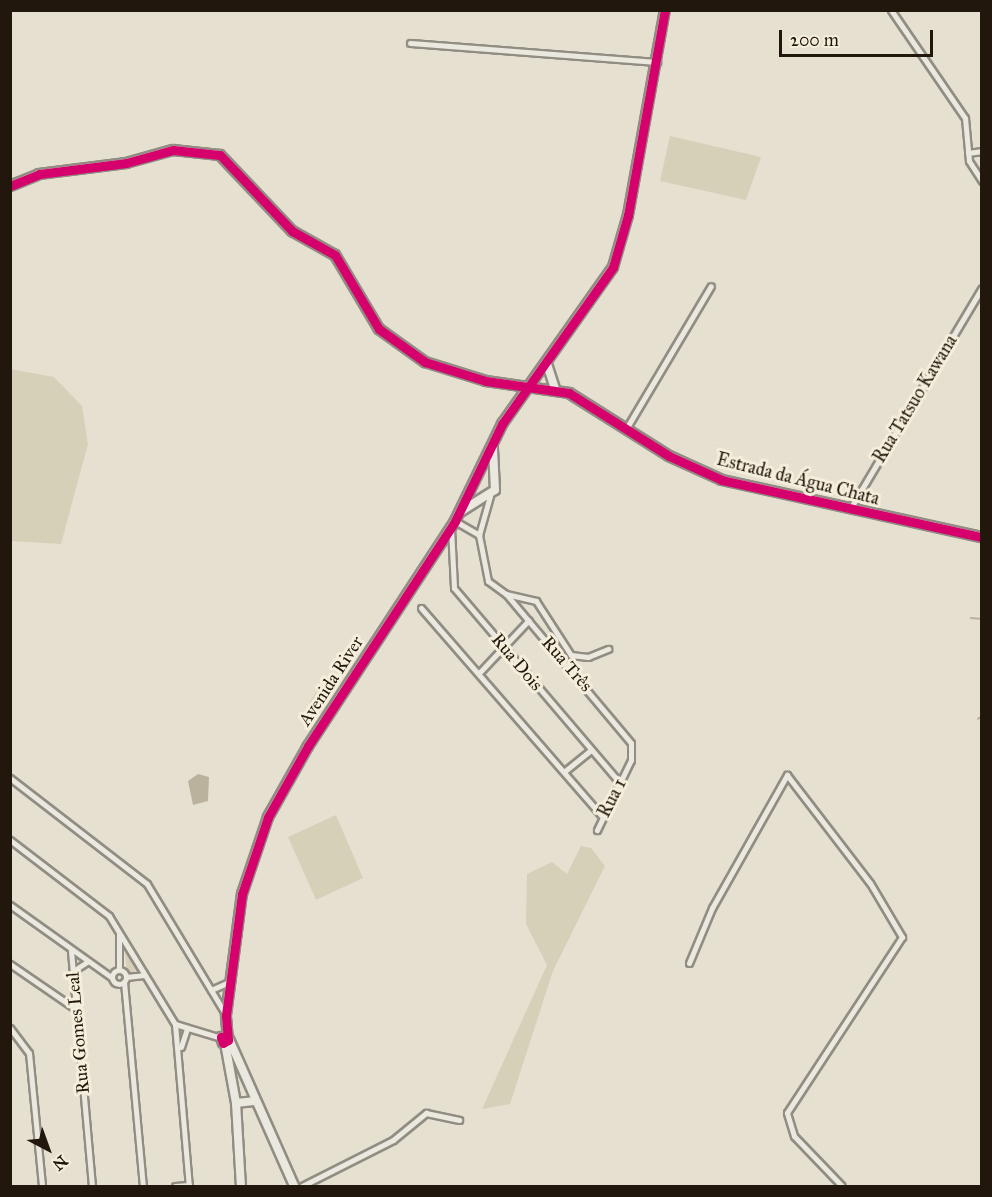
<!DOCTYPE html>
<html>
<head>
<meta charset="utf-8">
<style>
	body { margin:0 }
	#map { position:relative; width:992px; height:1197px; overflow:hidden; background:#e5e0d0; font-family:"IM FELL Great Primer",serif }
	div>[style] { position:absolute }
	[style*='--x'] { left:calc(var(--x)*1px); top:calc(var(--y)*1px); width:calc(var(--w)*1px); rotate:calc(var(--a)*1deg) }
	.green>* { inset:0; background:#d7d0b9 }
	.water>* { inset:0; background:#bbb29e }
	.stream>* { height:1.5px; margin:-0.75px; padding:0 0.75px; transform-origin:0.75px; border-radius:0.75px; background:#bbb29e }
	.roads { filter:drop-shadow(2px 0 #918d83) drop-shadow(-2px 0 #918d83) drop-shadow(0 2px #918d83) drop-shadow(0 -2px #918d83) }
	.street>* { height:5px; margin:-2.5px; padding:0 2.5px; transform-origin:2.5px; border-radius:2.5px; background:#ebe8e0 }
	.street>.ring { margin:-2.5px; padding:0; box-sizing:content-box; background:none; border:5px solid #ebe8e0; border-radius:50% }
	.secondary>* { height:8px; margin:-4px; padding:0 4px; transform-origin:4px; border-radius:4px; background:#ebe8e0 }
	.cycleway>* { height:9px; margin:-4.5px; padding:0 4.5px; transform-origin:4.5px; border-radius:4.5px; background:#d6006c }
	span { translate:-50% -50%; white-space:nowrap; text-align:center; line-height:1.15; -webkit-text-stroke:6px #f4eedb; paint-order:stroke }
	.street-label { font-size:18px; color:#22170d }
	.frame { position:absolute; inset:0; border:12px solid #22170d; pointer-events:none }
	.north { position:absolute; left:18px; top:1119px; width:60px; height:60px; -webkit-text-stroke:4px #f4eedb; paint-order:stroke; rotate:139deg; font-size:16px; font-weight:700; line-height:24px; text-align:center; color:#22170d }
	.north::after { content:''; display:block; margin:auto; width:21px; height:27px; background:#22170d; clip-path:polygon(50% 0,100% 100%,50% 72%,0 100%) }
	.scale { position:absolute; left:779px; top:30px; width:154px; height:27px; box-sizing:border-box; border:3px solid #22170d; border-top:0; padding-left:8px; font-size:18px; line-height:21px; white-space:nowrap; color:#22170d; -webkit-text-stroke:4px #f4eedb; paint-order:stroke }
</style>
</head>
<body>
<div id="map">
	<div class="green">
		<div style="clip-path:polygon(670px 136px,761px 157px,746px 200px,660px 181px)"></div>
		<div style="clip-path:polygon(10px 369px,54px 377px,82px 406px,88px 444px,61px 544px,11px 541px)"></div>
		<div style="clip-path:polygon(325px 678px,337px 686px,321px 711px,309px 703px)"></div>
		<div style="clip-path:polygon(336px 815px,363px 878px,316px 900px,288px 837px)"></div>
		<div style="clip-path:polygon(581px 846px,591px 848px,605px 866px,553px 971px,510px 1104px,482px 1109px,547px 965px,526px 924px,527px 874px,552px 862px,567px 874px)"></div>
		<div style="clip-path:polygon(124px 944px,140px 970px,127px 974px)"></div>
	</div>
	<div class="water">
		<div style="clip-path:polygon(198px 774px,209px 777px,208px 801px,193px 805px,188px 781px)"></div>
	</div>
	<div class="stream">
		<div style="--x:971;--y:618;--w:11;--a:5"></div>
		<div style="--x:978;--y:719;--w:5;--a:-37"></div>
	</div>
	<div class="roads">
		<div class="street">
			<div style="--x:891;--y:10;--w:131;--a:55.6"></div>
			<div style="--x:965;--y:118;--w:43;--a:84.7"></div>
			<div style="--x:969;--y:161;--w:24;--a:57"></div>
			<div style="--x:410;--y:43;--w:248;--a:4.4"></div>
			<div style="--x:968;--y:153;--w:14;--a:-8"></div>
			<div style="--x:626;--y:429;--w:166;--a:-59.3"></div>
			<div style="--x:490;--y:496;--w:41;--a:105.8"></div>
			<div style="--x:479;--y:535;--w:47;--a:78.9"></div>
			<div style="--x:488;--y:581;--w:22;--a:36"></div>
			<div style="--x:506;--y:594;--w:31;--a:13"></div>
			<div style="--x:536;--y:601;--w:64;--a:57.1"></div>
			<div style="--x:571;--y:655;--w:17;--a:7"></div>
			<div style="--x:588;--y:657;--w:22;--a:-22"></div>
			<div style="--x:850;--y:509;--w:257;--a:-59.2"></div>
			<div style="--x:455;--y:521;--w:28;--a:30"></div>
			<div style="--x:451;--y:528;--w:60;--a:87.1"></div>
			<div style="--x:454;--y:588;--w:256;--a:49.6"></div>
			<div style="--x:506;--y:594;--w:194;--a:50"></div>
			<div style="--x:631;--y:743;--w:17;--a:90"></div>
			<div style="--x:631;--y:760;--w:78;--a:115.9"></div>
			<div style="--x:421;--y:608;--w:276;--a:49"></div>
			<div style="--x:480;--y:672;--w:71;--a:-46.7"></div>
			<div style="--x:565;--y:771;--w:33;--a:-39"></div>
			<div style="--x:10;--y:778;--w:173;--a:37.7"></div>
			<div style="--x:147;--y:884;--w:153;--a:58.9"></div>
			<div style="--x:10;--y:840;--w:125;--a:37.5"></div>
			<div style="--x:109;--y:916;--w:127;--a:58.6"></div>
			<div style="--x:175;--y:1024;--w:163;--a:85.1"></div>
			<div style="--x:10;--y:905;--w:124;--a:35.5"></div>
			<div style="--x:119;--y:934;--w:36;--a:90"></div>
			<div style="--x:71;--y:951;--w:236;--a:84.9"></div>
			<div style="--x:689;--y:963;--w:60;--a:-67.3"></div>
			<div style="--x:712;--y:908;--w:153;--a:-60.6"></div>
			<div style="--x:787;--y:775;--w:136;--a:52.5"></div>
			<div style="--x:870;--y:883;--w:63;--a:59.3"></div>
			<div style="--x:902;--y:937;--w:210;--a:123.2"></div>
			<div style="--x:787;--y:1113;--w:24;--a:73"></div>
			<div style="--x:794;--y:1136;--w:69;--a:46.2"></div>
			<div style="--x:10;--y:964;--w:78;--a:34.5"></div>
			<div class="ring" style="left:112px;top:970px;width:9px;height:9px"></div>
			<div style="--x:73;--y:971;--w:17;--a:-33"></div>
			<div style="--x:126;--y:977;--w:18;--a:-6"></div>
			<div style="--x:124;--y:982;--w:205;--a:84.7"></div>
			<div style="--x:211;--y:990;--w:20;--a:-24"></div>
			<div style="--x:175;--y:1024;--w:48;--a:16.9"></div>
			<div style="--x:10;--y:1028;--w:31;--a:53"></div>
			<div style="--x:29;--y:1053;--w:134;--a:84.4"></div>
			<div style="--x:181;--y:1047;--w:19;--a:-72"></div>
			<div style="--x:175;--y:1186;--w:14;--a:-4"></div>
			<div style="--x:302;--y:1186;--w:102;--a:-26.8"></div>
			<div style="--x:393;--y:1140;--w:43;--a:-39.3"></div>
			<div style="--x:426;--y:1113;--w:34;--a:12"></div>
		</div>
		<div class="secondary">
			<div style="--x:10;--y:186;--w:31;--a:-22"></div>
			<div style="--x:39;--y:174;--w:88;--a:-7.2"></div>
			<div style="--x:126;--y:163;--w:49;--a:-15.5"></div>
			<div style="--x:173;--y:150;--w:47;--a:6.1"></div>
			<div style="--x:220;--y:155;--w:105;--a:46.5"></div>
			<div style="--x:292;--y:231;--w:49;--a:29.2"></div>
			<div style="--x:335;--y:255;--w:86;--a:59.3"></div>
			<div style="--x:379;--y:329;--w:57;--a:35.7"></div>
			<div style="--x:425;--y:362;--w:64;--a:17.3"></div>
			<div style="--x:486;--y:381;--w:84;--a:8.2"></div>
			<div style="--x:569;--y:393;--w:118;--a:32.2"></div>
			<div style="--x:669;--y:456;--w:58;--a:24.4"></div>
			<div style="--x:722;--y:480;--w:266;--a:12.4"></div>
			<div style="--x:547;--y:364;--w:25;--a:72"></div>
			<div style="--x:460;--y:512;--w:41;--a:-32.2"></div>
			<div style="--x:495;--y:490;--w:41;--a:-92.8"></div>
			<div style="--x:227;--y:1036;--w:6;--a:171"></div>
			<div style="--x:221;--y:1037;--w:6;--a:72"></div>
			<div style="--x:223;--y:1043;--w:6;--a:-31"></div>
			<div style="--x:228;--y:1040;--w:25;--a:-95"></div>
			<div style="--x:226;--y:1015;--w:122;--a:-82.5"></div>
			<div style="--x:242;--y:894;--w:81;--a:-71.3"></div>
			<div style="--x:268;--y:817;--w:81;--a:-60.6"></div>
			<div style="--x:308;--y:746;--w:269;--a:-56.8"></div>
			<div style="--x:455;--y:521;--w:108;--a:-64.1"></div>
			<div style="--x:502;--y:424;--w:192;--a:-54.7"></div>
			<div style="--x:613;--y:267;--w:54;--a:-73.9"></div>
			<div style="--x:628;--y:215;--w:208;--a:-79.8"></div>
			<div style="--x:229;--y:1039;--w:161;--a:66.1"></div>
			<div style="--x:225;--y:1043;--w:61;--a:79.6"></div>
			<div style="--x:236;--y:1103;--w:83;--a:86.6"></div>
			<div style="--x:236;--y:1103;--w:18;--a:-6"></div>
		</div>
	</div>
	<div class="cycleway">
		<div style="--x:10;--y:186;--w:31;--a:-22"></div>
		<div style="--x:39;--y:174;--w:88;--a:-7.2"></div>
		<div style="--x:126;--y:163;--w:49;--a:-15.5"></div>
		<div style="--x:173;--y:150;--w:47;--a:6.1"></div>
		<div style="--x:220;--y:155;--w:105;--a:46.5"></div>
		<div style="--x:292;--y:231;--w:49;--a:29.2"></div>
		<div style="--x:335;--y:255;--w:86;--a:59.3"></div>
		<div style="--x:379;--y:329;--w:57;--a:35.7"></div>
		<div style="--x:425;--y:362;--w:64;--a:17.3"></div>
		<div style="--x:486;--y:381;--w:84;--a:8.2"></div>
		<div style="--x:569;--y:393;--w:118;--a:32.2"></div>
		<div style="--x:669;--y:456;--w:58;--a:24.4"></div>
		<div style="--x:722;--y:480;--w:266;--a:12.4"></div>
		<div style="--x:227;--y:1036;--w:6;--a:171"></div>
		<div style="--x:221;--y:1037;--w:6;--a:72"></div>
		<div style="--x:223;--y:1043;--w:6;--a:-31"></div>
		<div style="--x:228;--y:1040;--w:25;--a:-95"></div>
		<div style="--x:226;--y:1015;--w:122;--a:-82.5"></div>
		<div style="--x:242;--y:894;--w:81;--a:-71.3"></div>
		<div style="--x:268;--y:817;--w:81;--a:-60.6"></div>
		<div style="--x:308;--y:746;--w:269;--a:-56.8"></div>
		<div style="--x:455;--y:521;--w:108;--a:-64.1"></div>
		<div style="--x:502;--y:424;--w:192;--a:-54.7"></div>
		<div style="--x:613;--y:267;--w:54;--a:-73.9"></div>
		<div style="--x:628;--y:215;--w:208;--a:-79.8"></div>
	</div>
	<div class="street-label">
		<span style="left:915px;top:399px;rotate:-59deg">Rua Tatsuo Kawana</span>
		<span style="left:798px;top:479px;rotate:14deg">Estrada da Água Chata</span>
		<span style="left:517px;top:662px;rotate:50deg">Rua Dois</span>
		<span style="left:567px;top:664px;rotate:49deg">Rua Três</span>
		<span style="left:331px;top:681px;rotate:-57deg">Avenida River</span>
		<span style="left:612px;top:798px;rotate:-63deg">Rua 1</span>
		<span style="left:78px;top:1033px;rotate:-95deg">Rua Gomes Leal</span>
	</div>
	<div class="frame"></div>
	<div class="north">N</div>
	<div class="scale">200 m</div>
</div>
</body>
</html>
